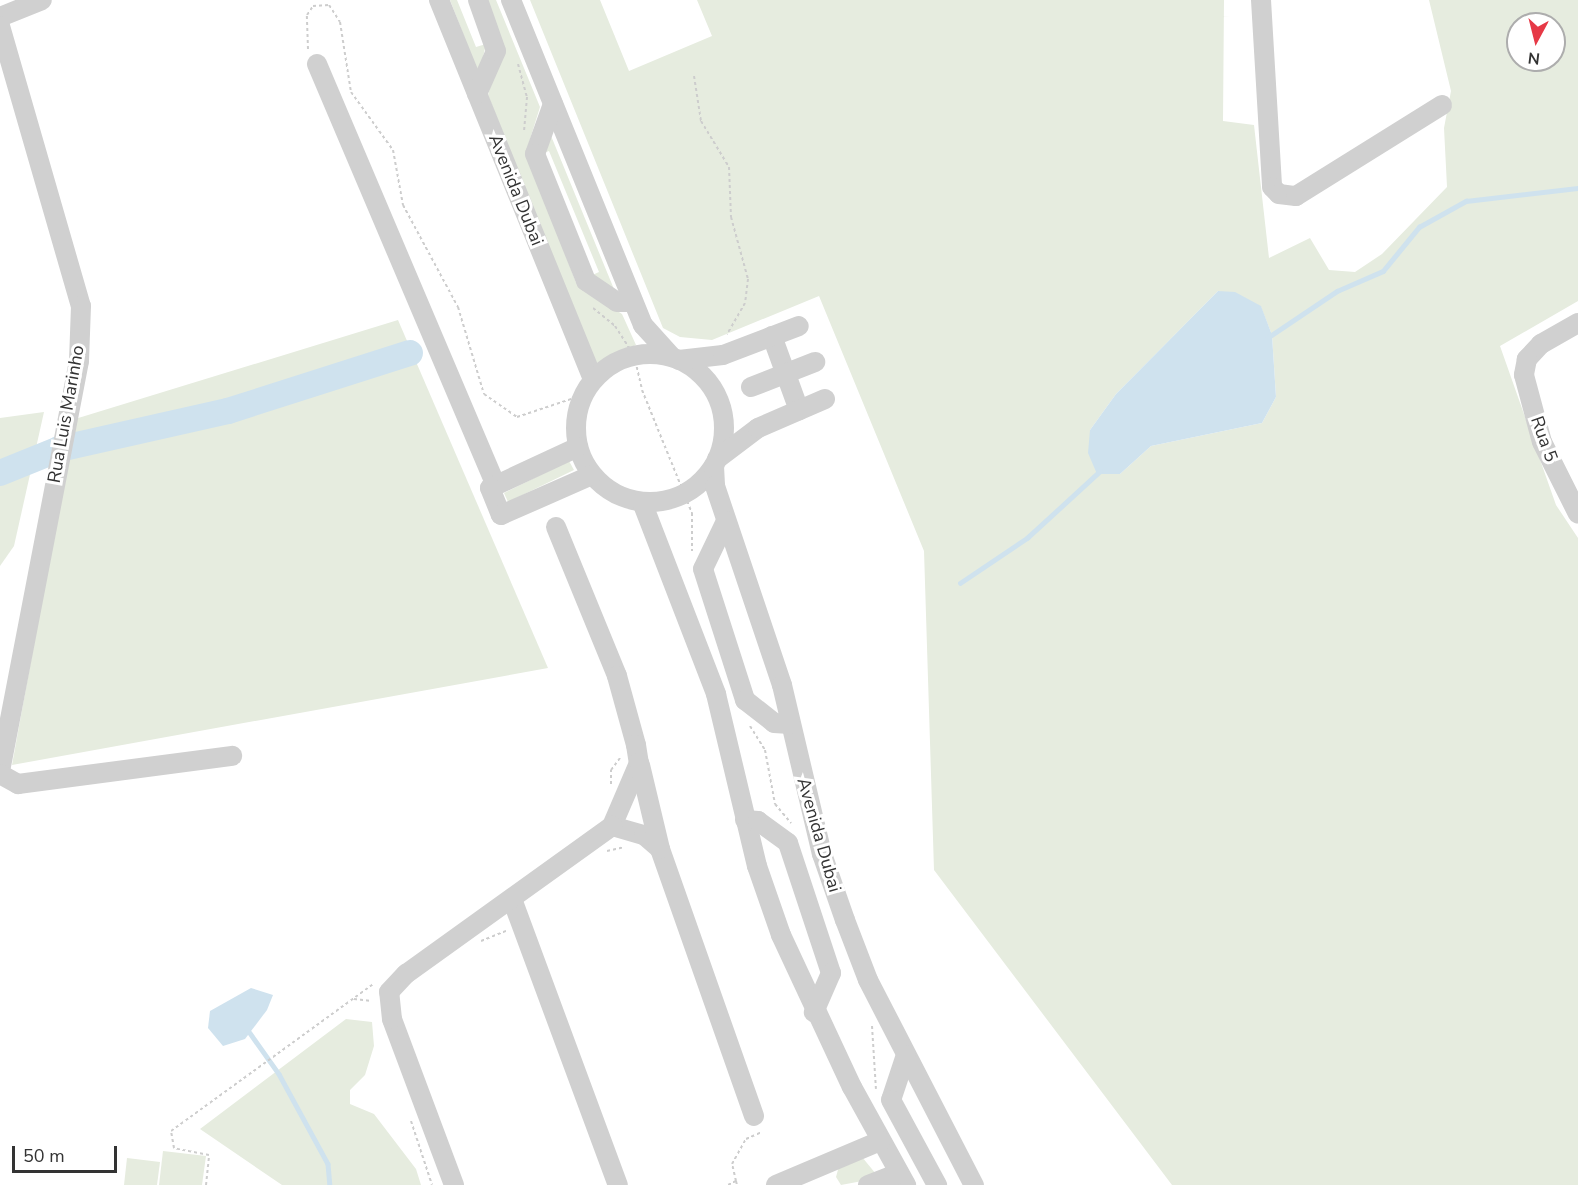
<!DOCTYPE html>
<html>
<head>
<meta charset="utf-8">
<style>
	body { margin:0 }
	#map { position:relative; width:1578px; height:1185px; overflow:hidden; background:#fff; font-family:"Nunito Sans",sans-serif }
	div>[style] { position:absolute }
	[style*='--x'] { left:calc(var(--x)*1px); top:calc(var(--y)*1px); width:calc(var(--w)*1px); rotate:calc(var(--a)*1deg) }
	.green>* { inset:0; background:#e6ecdf }
	.water>* { inset:0; background:#cfe2ee }
	.stream>* { height:4.5px; margin:-2.25px; padding:0 2.25px; transform-origin:2.25px; border-radius:2.25px; background:#cfe2ee }
	.river>* { height:26px; margin:-13px; padding:0 13px; transform-origin:13px; border-radius:13px; background:#cfe2ee }
	.path>* { height:2px; margin-top:-1px; transform-origin:0; background:repeating-linear-gradient(90deg,#cdcdcd 0 3px,transparent 0 6px) }
	.minor>* { height:20px; margin:-10px; padding:0 10px; transform-origin:10px; border-radius:10px; background:#d0d0d0 }
	.minor>.ring { margin:-10px; padding:0; box-sizing:content-box; background:none; border:20px solid #d0d0d0; border-radius:50% }
	span { translate:-50% -50%; white-space:nowrap; text-align:center; line-height:1.15; -webkit-text-stroke:6px #fff; paint-order:stroke }
	.street-label { font-size:18px; color:#333 }
	.north { position:absolute; left:1506px; top:12px; width:60px; height:60px; box-sizing:border-box; background:#fff; border:2px solid #adadad; border-radius:50%; rotate:187deg; font-size:16px; font-weight:700; line-height:24px; text-align:center; color:#333 }
	.north::after { content:''; display:block; margin:auto; width:21px; height:27px; background:#e63946; clip-path:polygon(50% 0,100% 100%,50% 72%,0 100%) }
	.scale { position:absolute; left:12px; top:1146px; width:105px; height:27px; box-sizing:border-box; border:3px solid #333; border-top:0; padding-left:8px; font-size:18px; line-height:21px; white-space:nowrap; color:#333; -webkit-text-stroke:4px #fff; paint-order:stroke }
</style>
</head>
<body>
<div id="map">
	<div class="green">
		<div style="clip-path:polygon(450px 0,457px 0,476px 47px,486px 44px,479px 75px)"></div>
		<div style="clip-path:polygon(481px 0,496px 0,540px 107px,526px 152px,577px 285px,622px 314px,636px 345px,595px 364px,488px 95px,497px 60px)"></div>
		<div style="clip-path:polygon(evenodd,530px 0,600px 0,629px 71px,712px 36px,697px 0,1224px 0,1223px 121px,1254px 125px,1269px 258px,1310px 238px,1329px 270px,1355px 272px,1382px 254px,1447px 187px,1444px 128px,1451px 91px,1429px 0,1578px 0,1578px 301px,1500px 346px,1556px 505px,1578px 538px,1578px 1185px,1172px 1185px,934px 870px,924px 551px,819px 296px,712px 340px,680px 337px,663px 328px,530px 0,1518px 24px,1554px 24px,1554px 60px,1518px 60px,1518px 24px,530px 0,1218px 291px,1261px 307px,1272px 335px,1276px 397px,1262px 423px,1151px 446px,1120px 474px,1090px 430px,1116px 394px,1218px 291px)"></div>
		<div style="clip-path:polygon(547px 126px,616px 294px,588px 277px,599px 272px,549px 151px,538px 155px)"></div>
		<div style="clip-path:polygon(398px 320px,548px 668px,12px 765px,75px 419px)"></div>
		<div style="clip-path:polygon(44px 412px,14px 546px,0 566px,0 418px)"></div>
		<div style="clip-path:polygon(569px 461px,574px 470px,508px 502px,504px 493px)"></div>
		<div style="clip-path:polygon(346px 1019px,372px 1022px,374px 1046px,365px 1075px,350px 1090px,350px 1104px,374px 1114px,416px 1169px,421px 1185px,282px 1185px,200px 1129px)"></div>
		<div style="clip-path:polygon(163px 1151px,206px 1156px,202px 1185px,159px 1185px)"></div>
		<div style="clip-path:polygon(862px 1157px,876px 1174px,873px 1179px,841px 1185px,836px 1177px,839px 1166px)"></div>
		<div style="clip-path:polygon(127px 1158px,160px 1162px,157px 1185px,124px 1185px)"></div>
	</div>
	<div class="water">
		<div style="clip-path:polygon(1218px 291px,1235px 292px,1261px 306px,1272px 335px,1276px 397px,1262px 423px,1151px 446px,1120px 474px,1097px 474px,1088px 453px,1090px 430px,1116px 394px)"></div>
		<div style="clip-path:polygon(251px 988px,273px 995px,267px 1010px,245px 1039px,223px 1046px,208px 1028px,210px 1011px)"></div>
	</div>
	<div class="stream">
		<div style="--x:1267;--y:338;--w:84;--a:-33.9"></div>
		<div style="--x:1337;--y:291;--w:50;--a:-23.5"></div>
		<div style="--x:1383;--y:271;--w:57;--a:-50.7"></div>
		<div style="--x:1419;--y:227;--w:54;--a:-29"></div>
		<div style="--x:1466;--y:201;--w:113;--a:-6.6"></div>
		<div style="--x:960;--y:583;--w:81;--a:-33.9"></div>
		<div style="--x:1027;--y:538;--w:99;--a:-42.5"></div>
		<div style="--x:250;--y:1033;--w:50;--a:54.7"></div>
		<div style="--x:279;--y:1074;--w:102;--a:61.4"></div>
		<div style="--x:328;--y:1164;--w:21;--a:85"></div>
	</div>
	<div class="river">
		<div style="--x:0;--y:473;--w:64;--a:-22.1"></div>
		<div style="--x:59;--y:449;--w:173;--a:-12.7"></div>
		<div style="--x:228;--y:411;--w:191;--a:-17.7"></div>
	</div>
	<div class="path">
		<div style="--x:308;--y:49;--w:34;--a:-92"></div>
		<div style="--x:307;--y:15;--w:11;--a:-56"></div>
		<div style="--x:313;--y:6;--w:16;--a:-4"></div>
		<div style="--x:329;--y:5;--w:20;--a:57"></div>
		<div style="--x:340;--y:22;--w:71;--a:81.1"></div>
		<div style="--x:351;--y:92;--w:72;--a:54.1"></div>
		<div style="--x:393;--y:150;--w:56;--a:79.7"></div>
		<div style="--x:403;--y:205;--w:116;--a:61.7"></div>
		<div style="--x:458;--y:307;--w:91;--a:73.4"></div>
		<div style="--x:484;--y:394;--w:40;--a:34.9"></div>
		<div style="--x:517;--y:417;--w:70;--a:-18.4"></div>
		<div style="--x:518;--y:64;--w:34;--a:75"></div>
		<div style="--x:527;--y:97;--w:34;--a:95"></div>
		<div style="--x:694;--y:76;--w:46;--a:81.2"></div>
		<div style="--x:701;--y:121;--w:54;--a:58.7"></div>
		<div style="--x:729;--y:167;--w:50;--a:87.7"></div>
		<div style="--x:731;--y:217;--w:64;--a:74.7"></div>
		<div style="--x:748;--y:279;--w:24;--a:97"></div>
		<div style="--x:745;--y:303;--w:36;--a:120"></div>
		<div style="--x:593;--y:308;--w:28;--a:39"></div>
		<div style="--x:615;--y:326;--w:35;--a:57"></div>
		<div style="--x:634;--y:355;--w:36;--a:77"></div>
		<div style="--x:642;--y:390;--w:133;--a:67.9"></div>
		<div style="--x:692;--y:513;--w:38;--a:90"></div>
		<div style="--x:750;--y:726;--w:28;--a:58"></div>
		<div style="--x:765;--y:750;--w:55;--a:79.5"></div>
		<div style="--x:775;--y:804;--w:25;--a:50"></div>
		<div style="--x:611;--y:784;--w:14;--a:-90"></div>
		<div style="--x:611;--y:770;--w:15;--a:-53"></div>
		<div style="--x:607;--y:851;--w:17;--a:-13"></div>
		<div style="--x:481;--y:941;--w:27;--a:-22"></div>
		<div style="--x:354;--y:999;--w:18;--a:6"></div>
		<div style="--x:872;--y:1026;--w:63;--a:86.4"></div>
		<div style="--x:411;--y:1121;--w:67;--a:71.8"></div>
		<div style="--x:736;--y:1181;--w:17;--a:-103"></div>
		<div style="--x:732;--y:1164;--w:29;--a:-61"></div>
		<div style="--x:746;--y:1139;--w:17;--a:-24"></div>
		<div style="--x:206;--y:1185;--w:30;--a:-84"></div>
		<div style="--x:209;--y:1155;--w:36;--a:-169"></div>
		<div style="--x:174;--y:1148;--w:17;--a:-100"></div>
		<div style="--x:171;--y:1131;--w:250;--a:-36"></div>
		<div style="--x:728;--y:1185;--w:9;--a:-27"></div>
		<div style="--x:736;--y:1181;--w:4;--a:76"></div>
	</div>
	<div class="minor">
		<div style="--x:439;--y:0;--w:410;--a:67.9"></div>
		<div style="--x:511;--y:0;--w:351;--a:67.9"></div>
		<div style="--x:643;--y:325;--w:43;--a:47.8"></div>
		<div style="--x:1261;--y:0;--w:187;--a:86.6"></div>
		<div style="--x:1272;--y:187;--w:10;--a:45"></div>
		<div style="--x:1279;--y:194;--w:17;--a:7"></div>
		<div style="--x:1296;--y:196;--w:172;--a:-31.9"></div>
		<div style="--x:0;--y:17;--w:45;--a:-22"></div>
		<div style="--x:0;--y:26;--w:291;--a:73.9"></div>
		<div style="--x:81;--y:306;--w:55;--a:92.1"></div>
		<div style="--x:79;--y:361;--w:420;--a:100.9"></div>
		<div style="--x:317;--y:64;--w:457;--a:67"></div>
		<div style="--x:477;--y:94;--w:47;--a:-66.2"></div>
		<div style="--x:496;--y:51;--w:54;--a:-109.4"></div>
		<div style="--x:553;--y:104;--w:53;--a:109.8"></div>
		<div style="--x:535;--y:154;--w:137;--a:68.1"></div>
		<div style="--x:586;--y:281;--w:37;--a:34"></div>
		<div style="--x:617;--y:302;--w:16;--a:0"></div>
		<div style="--x:1578;--y:323;--w:43;--a:150.4"></div>
		<div style="--x:1541;--y:344;--w:21;--a:133"></div>
		<div style="--x:1527;--y:359;--w:16;--a:101"></div>
		<div style="--x:1524;--y:375;--w:69;--a:75"></div>
		<div style="--x:1542;--y:442;--w:80;--a:63.4"></div>
		<div style="--x:772;--y:336;--w:79;--a:70"></div>
		<div class="ring" style="left:576px;top:354px;width:128px;height:128px"></div>
		<div style="--x:679;--y:360;--w:44;--a:-6.5"></div>
		<div style="--x:723;--y:355;--w:81;--a:-20.9"></div>
		<div style="--x:751;--y:387;--w:69;--a:-21.3"></div>
		<div style="--x:578;--y:447;--w:97;--a:155"></div>
		<div style="--x:490;--y:488;--w:29;--a:68"></div>
		<div style="--x:501;--y:515;--w:99;--a:-23.7"></div>
		<div style="--x:717;--y:459;--w:51;--a:-37.1"></div>
		<div style="--x:758;--y:428;--w:73;--a:-23.4"></div>
		<div style="--x:714;--y:466;--w:20;--a:87"></div>
		<div style="--x:715;--y:486;--w:210;--a:71.4"></div>
		<div style="--x:782;--y:685;--w:174;--a:76.7"></div>
		<div style="--x:822;--y:854;--w:70;--a:70.8"></div>
		<div style="--x:845;--y:920;--w:64;--a:69"></div>
		<div style="--x:868;--y:980;--w:231;--a:62.7"></div>
		<div style="--x:642;--y:502;--w:206;--a:68.9"></div>
		<div style="--x:716;--y:694;--w:177;--a:76.6"></div>
		<div style="--x:757;--y:866;--w:73;--a:70.8"></div>
		<div style="--x:781;--y:935;--w:168;--a:65"></div>
		<div style="--x:852;--y:1087;--w:112;--a:61.1"></div>
		<div style="--x:726;--y:521;--w:53;--a:115.6"></div>
		<div style="--x:703;--y:569;--w:138;--a:72.2"></div>
		<div style="--x:745;--y:700;--w:37;--a:38"></div>
		<div style="--x:774;--y:723;--w:16;--a:4"></div>
		<div style="--x:556;--y:527;--w:161;--a:67.7"></div>
		<div style="--x:617;--y:676;--w:72;--a:74.6"></div>
		<div style="--x:636;--y:745;--w:18;--a:81"></div>
		<div style="--x:639;--y:763;--w:69;--a:113.2"></div>
		<div style="--x:612;--y:826;--w:33;--a:16"></div>
		<div style="--x:644;--y:835;--w:21;--a:41"></div>
		<div style="--x:660;--y:849;--w:283;--a:70.6"></div>
		<div style="--x:640;--y:765;--w:86;--a:76.6"></div>
		<div style="--x:0;--y:774;--w:21;--a:29"></div>
		<div style="--x:18;--y:784;--w:216;--a:-7.5"></div>
		<div style="--x:745;--y:820;--w:13;--a:4"></div>
		<div style="--x:758;--y:821;--w:37;--a:36"></div>
		<div style="--x:788;--y:843;--w:137;--a:71.7"></div>
		<div style="--x:831;--y:973;--w:43;--a:113.6"></div>
		<div style="--x:512;--y:899;--w:305;--a:69.7"></div>
		<div style="--x:906;--y:1055;--w:47;--a:108.4"></div>
		<div style="--x:891;--y:1100;--w:97;--a:61.6"></div>
		<div style="--x:454;--y:1185;--w:177;--a:-110.5"></div>
		<div style="--x:392;--y:1019;--w:27;--a:-96"></div>
		<div style="--x:389;--y:992;--w:25;--a:-47"></div>
		<div style="--x:406;--y:974;--w:254;--a:-35.7"></div>
		<div style="--x:776;--y:1185;--w:113;--a:-22.9"></div>
		<div style="--x:868;--y:1185;--w:33;--a:-21"></div>
	</div>
	<div class="street-label">
		<span style="left:516px;top:190px;rotate:68deg">Avenida Dubai</span>
		<span style="left:66px;top:414px;rotate:-80deg">Rua Luis Marinho</span>
		<span style="left:1544px;top:439px;rotate:70deg">Rua 5</span>
		<span style="left:819px;top:835px;rotate:74deg">Avenida Dubai</span>
	</div>
	<div class="north">N</div>
	<div class="scale">50 m</div>
</div>
</body>
</html>
